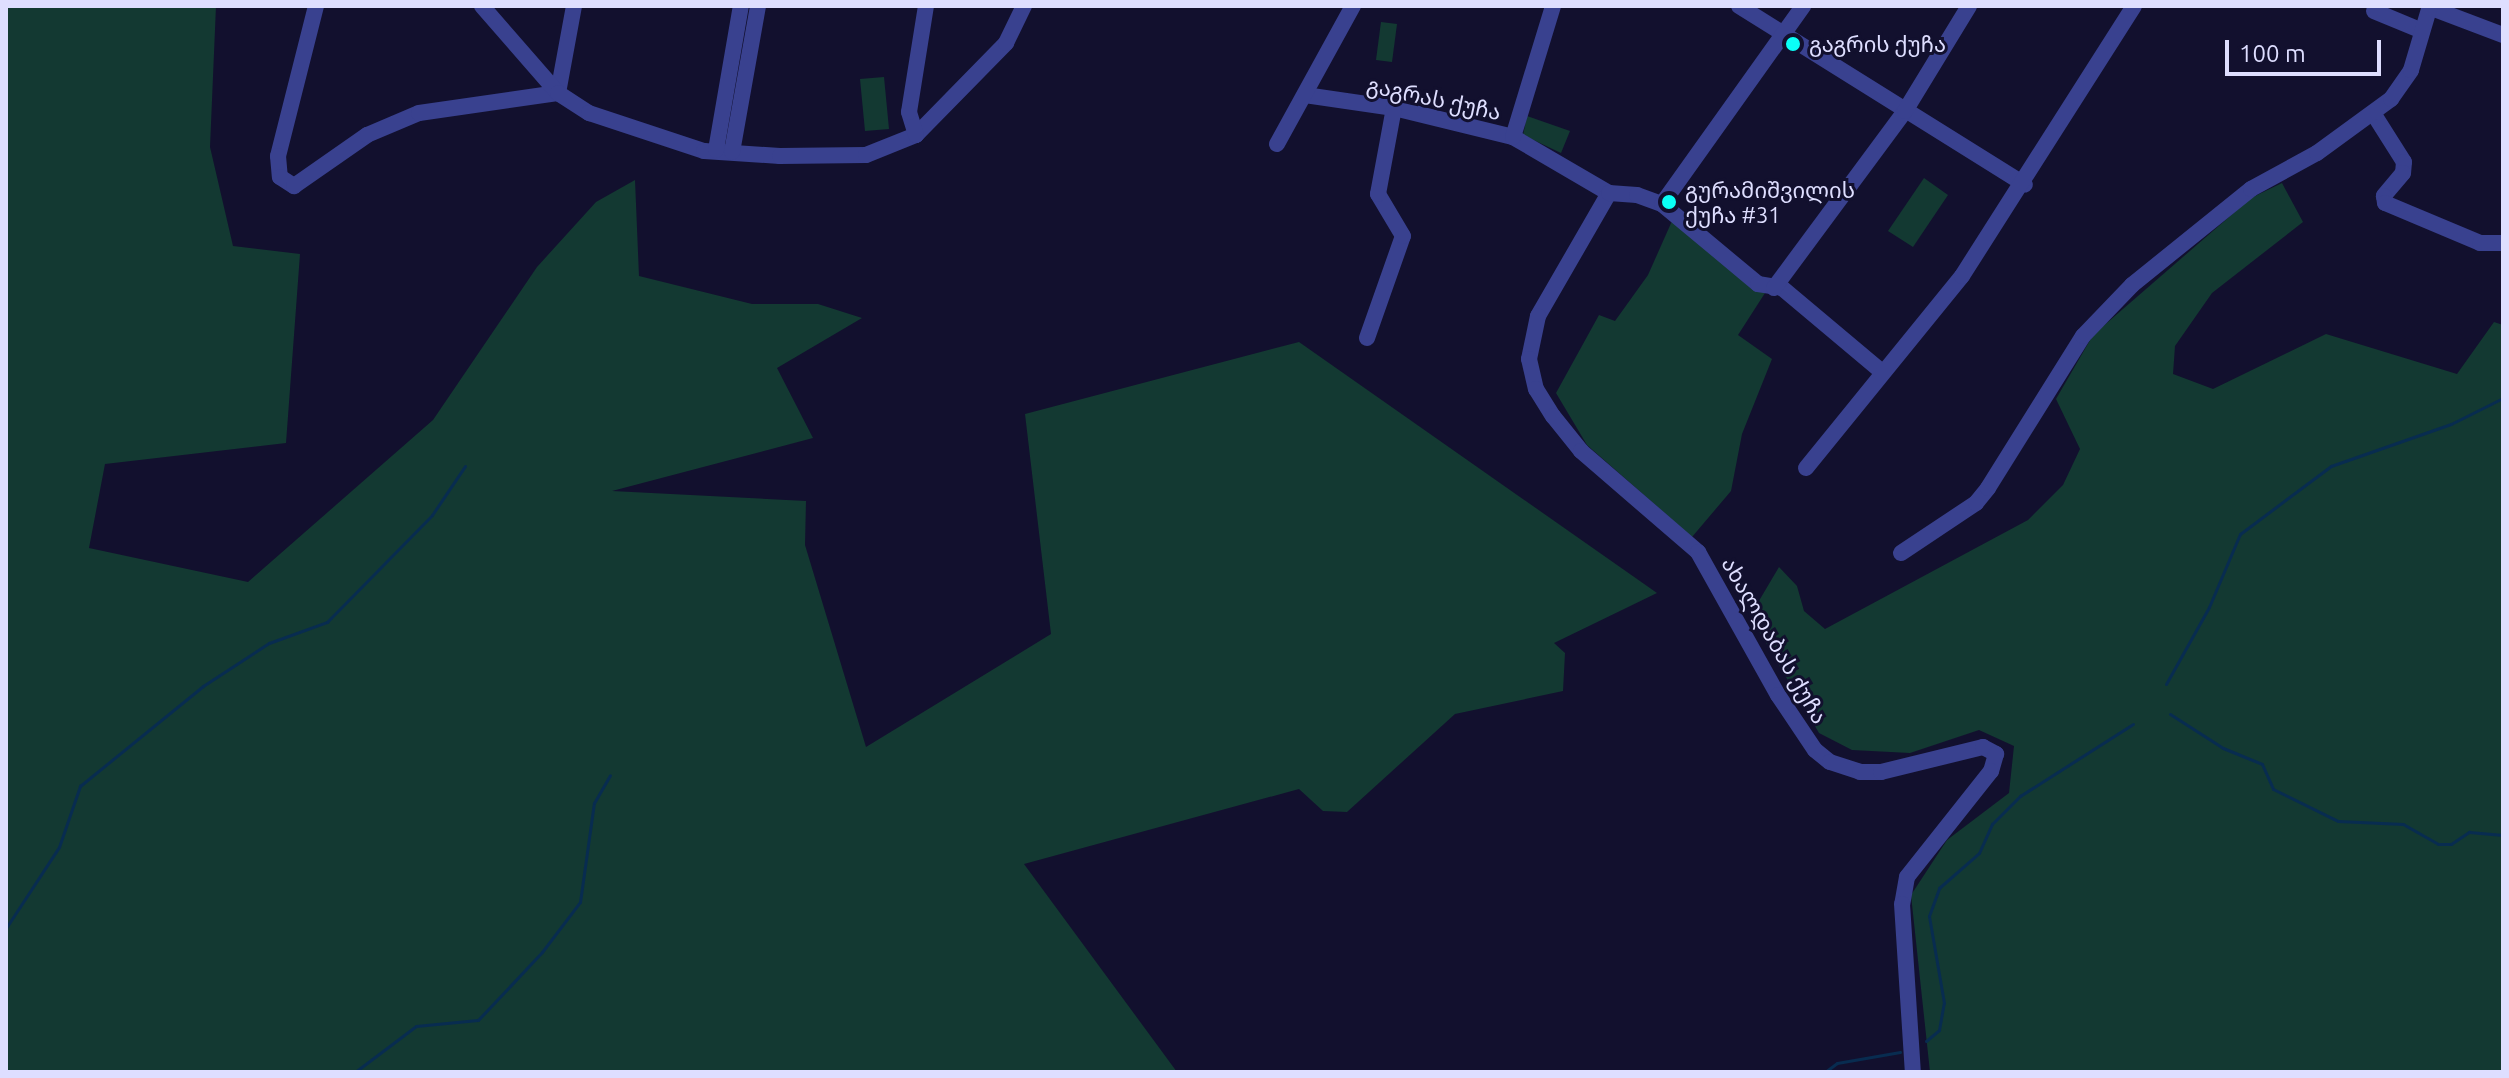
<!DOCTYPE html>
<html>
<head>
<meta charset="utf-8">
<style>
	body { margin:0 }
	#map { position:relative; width:2509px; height:1078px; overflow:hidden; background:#12102e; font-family:Ubuntu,"Noto Sans Georgian",sans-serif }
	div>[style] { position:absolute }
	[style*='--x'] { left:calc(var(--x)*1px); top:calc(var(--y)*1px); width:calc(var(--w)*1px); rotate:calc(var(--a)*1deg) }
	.green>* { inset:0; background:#133932 }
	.stream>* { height:3px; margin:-1.5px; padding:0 1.5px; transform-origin:1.5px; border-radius:1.5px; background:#082c50 }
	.minor>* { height:16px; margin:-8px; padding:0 8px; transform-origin:8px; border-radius:8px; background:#39418f }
	.dots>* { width:22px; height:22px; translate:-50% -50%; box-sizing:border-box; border:4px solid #12102e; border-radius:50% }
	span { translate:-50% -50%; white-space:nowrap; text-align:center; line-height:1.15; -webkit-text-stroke:6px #12102e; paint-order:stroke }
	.poi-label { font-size:22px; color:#dedeff }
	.left { translate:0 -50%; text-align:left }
	.street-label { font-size:22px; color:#dedeff }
	.frame { position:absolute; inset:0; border:8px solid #dedeff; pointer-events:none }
	.scale { position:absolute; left:2225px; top:40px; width:156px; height:36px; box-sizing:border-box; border:4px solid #dedeff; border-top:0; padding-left:10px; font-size:24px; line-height:28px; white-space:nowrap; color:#dedeff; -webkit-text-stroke:6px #12102e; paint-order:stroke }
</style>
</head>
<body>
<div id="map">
	<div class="green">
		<div style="clip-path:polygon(6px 6px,216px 6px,210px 147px,233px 246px,300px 254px,286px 443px,105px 464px,89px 548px,248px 582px,433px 420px,537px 267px,596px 202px,635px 180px,639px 276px,752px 304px,818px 304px,862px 318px,777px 368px,813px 438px,612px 491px,806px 501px,805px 545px,866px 747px,1051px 634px,1025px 414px,1299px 342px,1657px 593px,1554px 643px,1565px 653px,1563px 691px,1455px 714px,1347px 812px,1323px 811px,1299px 789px,1024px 864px,1177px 1072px,6px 1072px)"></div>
		<div style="clip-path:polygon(1381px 22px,1397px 24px,1392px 62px,1376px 60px)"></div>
		<div style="clip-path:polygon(884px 77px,889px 129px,865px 131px,860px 79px)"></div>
		<div style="clip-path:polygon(1527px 116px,1570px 131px,1561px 153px,1523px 135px)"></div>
		<div style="clip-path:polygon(1924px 178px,1948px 195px,1913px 247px,1888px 231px)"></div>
		<div style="clip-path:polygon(2282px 183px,2303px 222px,2212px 293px,2175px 346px,2173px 374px,2213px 389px,2326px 334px,2457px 374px,2494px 322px,2503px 325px,2503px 1072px,1930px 1072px,1911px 895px,1947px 840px,2009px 793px,2014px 746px,1979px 730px,1910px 753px,1852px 750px,1819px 733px,1750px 616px,1779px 567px,1797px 586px,1804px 611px,1825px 629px,2028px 520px,2063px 485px,2080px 449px,2056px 399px,2093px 335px,2251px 198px)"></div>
		<div style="clip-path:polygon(1672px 221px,1765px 293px,1738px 335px,1772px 359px,1742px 434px,1731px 491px,1692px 537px,1587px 445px,1556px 393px,1599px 315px,1615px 321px,1648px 275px)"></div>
	</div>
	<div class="stream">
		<div style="--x:2166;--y:684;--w:88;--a:-60.8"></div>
		<div style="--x:2209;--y:607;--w:79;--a:-67"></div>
		<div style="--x:2240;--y:534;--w:114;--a:-36.8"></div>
		<div style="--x:2331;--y:466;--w:127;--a:-19.3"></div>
		<div style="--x:2451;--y:424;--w:58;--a:-26.6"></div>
		<div style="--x:2170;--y:714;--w:63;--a:32.7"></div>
		<div style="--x:2223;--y:748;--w:42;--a:22.3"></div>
		<div style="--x:2262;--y:764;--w:27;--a:66"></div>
		<div style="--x:2273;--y:789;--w:72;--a:26.2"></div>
		<div style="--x:2338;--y:821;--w:65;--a:2.6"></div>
		<div style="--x:2403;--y:824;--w:40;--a:29.7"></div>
		<div style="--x:2438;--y:844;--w:13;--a:0"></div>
		<div style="--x:2451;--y:844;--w:22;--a:-34"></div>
		<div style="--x:2469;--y:832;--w:34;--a:5"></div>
		<div style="--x:6;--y:928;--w:97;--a:-56.8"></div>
		<div style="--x:59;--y:847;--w:65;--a:-71"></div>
		<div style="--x:80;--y:786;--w:159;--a:-39.1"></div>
		<div style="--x:203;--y:686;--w:79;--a:-33.1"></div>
		<div style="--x:269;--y:643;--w:62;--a:-19.9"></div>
		<div style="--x:327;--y:622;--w:150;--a:-45.5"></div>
		<div style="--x:432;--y:515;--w:59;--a:-56"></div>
		<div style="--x:1926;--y:1041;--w:17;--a:-40"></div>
		<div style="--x:1939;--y:1030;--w:27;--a:-80"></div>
		<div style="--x:1944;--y:1003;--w:88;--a:-99.8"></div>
		<div style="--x:1929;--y:916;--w:30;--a:-70"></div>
		<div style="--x:1939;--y:888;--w:53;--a:-41.2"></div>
		<div style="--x:1979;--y:853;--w:32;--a:-66"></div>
		<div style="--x:1992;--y:824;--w:40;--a:-45"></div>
		<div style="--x:2020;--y:796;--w:134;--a:-32.5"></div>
		<div style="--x:355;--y:1072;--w:76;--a:-37"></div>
		<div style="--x:416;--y:1026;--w:62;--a:-5.5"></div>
		<div style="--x:478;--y:1020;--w:93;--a:-46.7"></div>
		<div style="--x:542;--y:952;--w:63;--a:-52.8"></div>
		<div style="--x:580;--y:902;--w:100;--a:-82"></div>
		<div style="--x:594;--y:803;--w:32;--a:-60"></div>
		<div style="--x:1825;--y:1072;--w:15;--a:-37"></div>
		<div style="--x:1837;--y:1063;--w:64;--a:-9.9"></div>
	</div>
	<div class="minor">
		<div style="--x:316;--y:6;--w:155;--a:104.2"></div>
		<div style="--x:278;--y:156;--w:21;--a:85"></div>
		<div style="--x:280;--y:177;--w:17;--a:33"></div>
		<div style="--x:294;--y:186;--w:89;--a:-34.9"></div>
		<div style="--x:367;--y:135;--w:56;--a:-22.9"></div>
		<div style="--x:419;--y:113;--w:140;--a:-8.2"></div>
		<div style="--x:558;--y:93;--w:88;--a:-79.6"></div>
		<div style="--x:482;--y:6;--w:116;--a:48.9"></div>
		<div style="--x:558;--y:93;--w:37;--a:33"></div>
		<div style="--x:589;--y:113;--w:121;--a:18.3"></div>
		<div style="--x:704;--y:151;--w:76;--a:3.8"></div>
		<div style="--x:780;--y:156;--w:86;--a:-0.7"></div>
		<div style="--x:866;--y:155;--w:54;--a:-21.8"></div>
		<div style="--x:916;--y:135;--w:129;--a:-45.6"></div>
		<div style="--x:1006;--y:43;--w:41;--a:-64.1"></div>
		<div style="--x:1739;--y:6;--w:337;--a:32"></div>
		<div style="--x:2429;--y:7;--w:79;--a:20.7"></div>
		<div style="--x:2374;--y:11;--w:52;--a:22.6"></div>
		<div style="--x:1305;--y:95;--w:90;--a:8.3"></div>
		<div style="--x:1394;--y:108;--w:122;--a:13.7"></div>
		<div style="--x:1513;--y:137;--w:111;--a:30.3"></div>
		<div style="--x:2373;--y:113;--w:58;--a:57.7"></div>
		<div style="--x:2404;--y:162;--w:11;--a:95"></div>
		<div style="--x:2403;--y:173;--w:30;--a:130"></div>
		<div style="--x:2384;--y:196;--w:7;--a:82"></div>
		<div style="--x:2385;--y:203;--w:103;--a:22.8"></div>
		<div style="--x:2480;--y:243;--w:23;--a:0"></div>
		<div style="--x:916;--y:135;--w:24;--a:-107"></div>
		<div style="--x:909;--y:112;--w:107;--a:-80.9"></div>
		<div style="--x:1513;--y:137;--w:137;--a:-73"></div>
		<div style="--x:1277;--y:144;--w:158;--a:-61.2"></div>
		<div style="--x:716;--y:150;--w:146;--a:-80.2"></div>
		<div style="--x:732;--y:152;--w:148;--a:-79.9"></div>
		<div style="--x:1609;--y:193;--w:142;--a:120"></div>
		<div style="--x:1538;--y:316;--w:44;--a:101.8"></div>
		<div style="--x:1529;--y:359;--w:31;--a:77"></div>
		<div style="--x:1536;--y:389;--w:32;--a:58"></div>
		<div style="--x:1553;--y:416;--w:45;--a:51.3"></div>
		<div style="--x:1581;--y:451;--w:155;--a:40.8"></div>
		<div style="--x:1698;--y:552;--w:164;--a:60.8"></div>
		<div style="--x:1778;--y:695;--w:66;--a:56.1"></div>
		<div style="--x:1815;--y:750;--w:19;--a:39"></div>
		<div style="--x:1830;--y:762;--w:32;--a:18"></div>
		<div style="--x:1860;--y:772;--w:21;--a:0"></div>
		<div style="--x:1881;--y:772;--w:105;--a:-13.8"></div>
		<div style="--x:1983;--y:747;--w:15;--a:28"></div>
		<div style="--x:1996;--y:754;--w:18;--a:106"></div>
		<div style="--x:1991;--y:771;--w:135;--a:128.4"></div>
		<div style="--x:1907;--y:877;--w:27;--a:100"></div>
		<div style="--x:1902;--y:904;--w:168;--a:86.3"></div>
		<div style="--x:1609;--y:193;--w:28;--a:4"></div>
		<div style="--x:1637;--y:195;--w:27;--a:20"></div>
		<div style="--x:1662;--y:204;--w:125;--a:39.8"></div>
		<div style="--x:1758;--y:284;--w:24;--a:9"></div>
		<div style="--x:1782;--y:288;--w:129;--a:40"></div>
		<div style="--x:1662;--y:204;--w:243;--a:-54.5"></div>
		<div style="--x:1774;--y:288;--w:220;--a:-53.5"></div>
		<div style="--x:1905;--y:111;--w:123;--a:-58.6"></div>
		<div style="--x:1367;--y:338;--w:108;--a:-70.6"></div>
		<div style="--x:1403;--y:236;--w:49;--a:-120.8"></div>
		<div style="--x:1378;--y:194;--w:87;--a:-79.5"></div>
		<div style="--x:1806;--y:468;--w:247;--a:-50.9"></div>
		<div style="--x:1962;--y:276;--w:320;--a:-57.5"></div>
		<div style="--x:1901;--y:553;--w:90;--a:-33.7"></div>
		<div style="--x:1976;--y:503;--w:19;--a:-51"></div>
		<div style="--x:1988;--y:488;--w:179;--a:-58"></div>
		<div style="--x:2083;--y:336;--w:71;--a:-46.1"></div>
		<div style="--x:2132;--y:285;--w:153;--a:-38.9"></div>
		<div style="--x:2251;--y:189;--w:75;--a:-28.6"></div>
		<div style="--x:2317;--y:153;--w:92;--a:-36.1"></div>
		<div style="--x:2391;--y:99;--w:35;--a:-55"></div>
		<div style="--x:2411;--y:70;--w:67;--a:-73.5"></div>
	</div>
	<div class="dots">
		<div style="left:1793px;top:44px;background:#0afff7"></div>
		<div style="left:1669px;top:202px;background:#0afff7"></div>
	</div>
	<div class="poi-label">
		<span class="left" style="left:1809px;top:44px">გაგრის ქუჩა</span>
		<span class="left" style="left:1685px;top:202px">გურამიშვილის<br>ქუჩა #31</span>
	</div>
	<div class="street-label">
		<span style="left:1434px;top:98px;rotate:12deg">გაგრას ქუჩა</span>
		<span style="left:1775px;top:640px;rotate:60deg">ახალდაბას ქუჩა</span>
	</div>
	<div class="frame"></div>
	<div class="scale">100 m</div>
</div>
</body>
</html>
